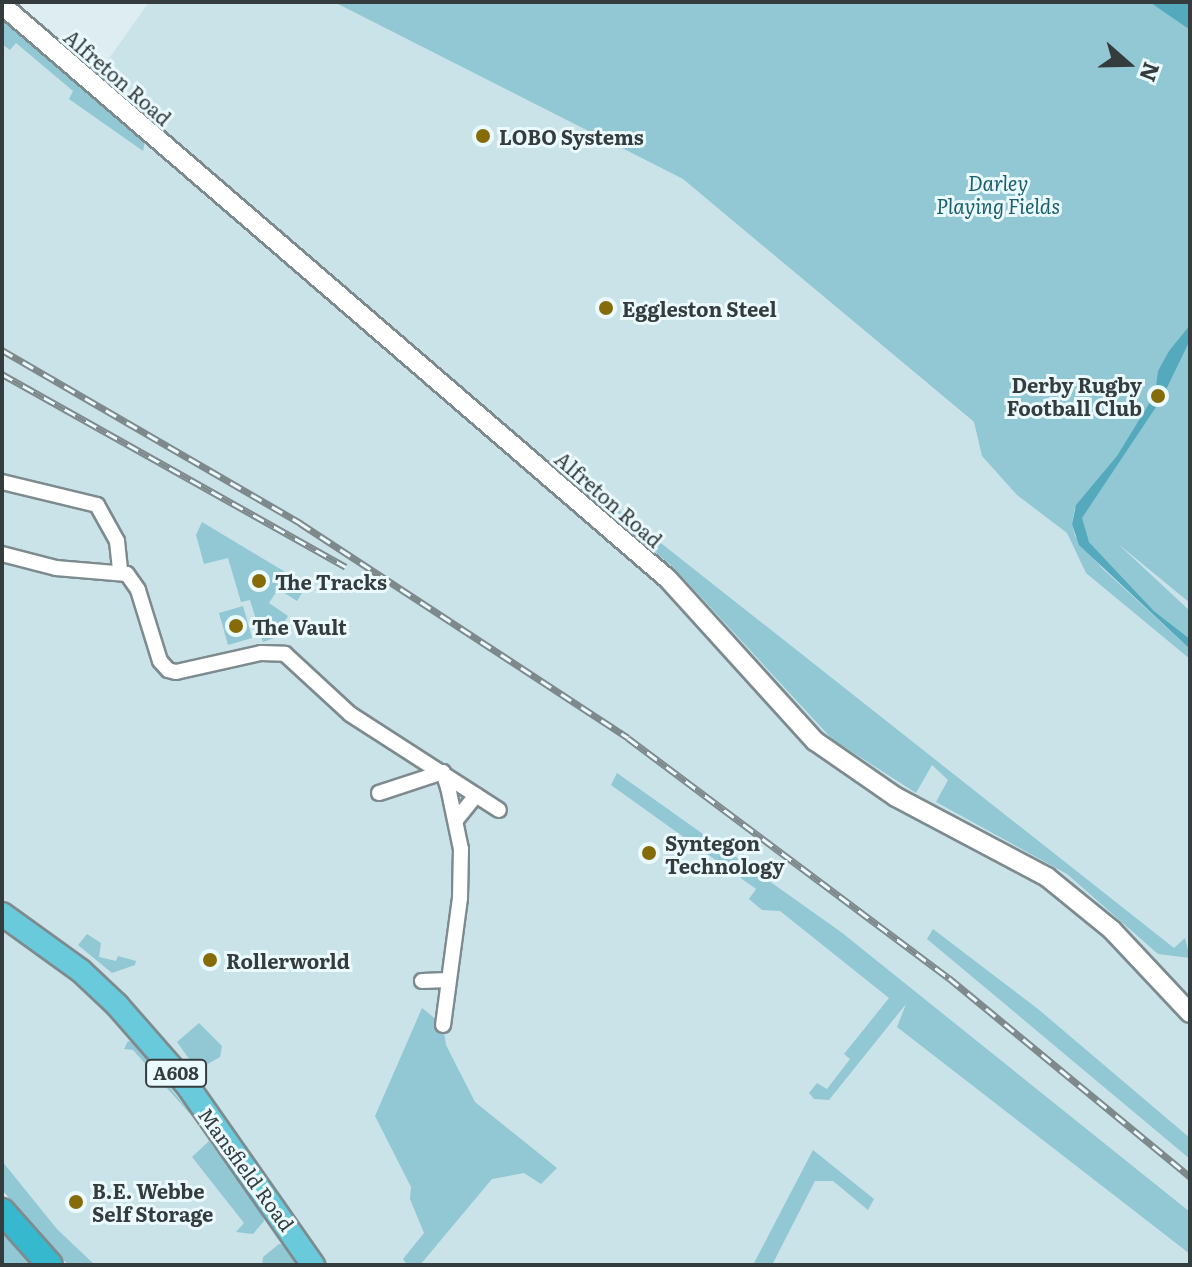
<!DOCTYPE html>
<html>
<head>
<meta charset="utf-8">
<style>
	body { margin:0 }
	#map { position:relative; width:1192px; height:1267px; overflow:hidden; background:#ddedf1; font-family:Literata,serif }
	div>[style] { position:absolute }
	[style*='--x'] { left:calc(var(--x)*1px); top:calc(var(--y)*1px); width:calc(var(--w)*1px); rotate:calc(var(--a)*1deg) }
	.built>* { inset:0; background:#cae3e9 }
	.green>* { inset:0; background:#92c7d4 }
	.water>* { inset:0; background:#55a9bc }
	.roads { filter:drop-shadow(2px 0 #7d8b8f) drop-shadow(-2px 0 #7d8b8f) drop-shadow(0 2px #7d8b8f) drop-shadow(0 -2px #7d8b8f) }
	.minor>* { height:14px; margin:-7px; padding:0 7px; transform-origin:7px; border-radius:7px; background:#fff }
	.tertiary>* { height:18px; margin:-9px; padding:0 9px; transform-origin:9px; border-radius:9px; background:#fff }
	.primary>* { height:22px; margin:-11px; padding:0 11px; transform-origin:11px; border-radius:11px; background:#68cada }
	.trunk>* { height:24px; margin:-12px; padding:0 12px; transform-origin:12px; border-radius:12px; background:#36b8ce }
	.rail>* { height:7px; margin-top:-3.5px; transform-origin:0; background:repeating-linear-gradient(90deg,#eafafe 0 12px,#7e898c 0 24px); box-sizing:border-box; border-block:2px solid #7e898c }
	.dots>* { width:22px; height:22px; translate:-50% -50%; box-sizing:border-box; border:4px solid #eafafe; border-radius:50% }
	span { translate:-50% -50%; white-space:nowrap; text-align:center; line-height:1.15; -webkit-text-stroke:6px #eafafe; paint-order:stroke }
	.shield-label span { padding:2px 6px; background:#eafafe; border:2px solid; border-radius:6px; -webkit-text-stroke-width:0 }
	.shield-label { font-size:18px; color:#353c3d; font-weight:700 }
	.street-label { font-size:20px; color:#353c3d }
	.poi-label { font-size:20px; color:#353c3d; font-weight:700 }
	.left { translate:0 -50%; text-align:left }
	.right { translate:-100% -50%; text-align:right }
	.park-label { font-size:20px; color:#1b5f6e; font-style:italic }
	.frame { position:absolute; inset:0; border:4px solid #353c3d; pointer-events:none }
	.north { position:absolute; left:1088px; top:24px; width:80px; height:80px; -webkit-text-stroke:6px #eafafe; paint-order:stroke; rotate:110deg; font-size:22px; font-weight:700; line-height:32px; text-align:center; color:#353c3d }
	.north::after { content:''; display:block; margin:auto; width:28px; height:36px; background:#353c3d; clip-path:polygon(50% 0,100% 100%,50% 72%,0 100%) }
</style>
</head>
<body>
<div id="map">
	<div class="built">
		<div style="clip-path:polygon(149px 2px,334px 2px,683px 179px,1190px 603px,1190px 1265px,95px 1265px,57px 1229px,2px 1161px,2px 28px,81px 98px)"></div>
	</div>
	<div class="green">
		<div style="clip-path:polygon(334px 2px,1151px 2px,1190px 30px,1190px 603px,1117px 543px,1190px 611px,1190px 639px,1154px 611px,1089px 542px,1075px 507px,1072px 523px,1075px 536px,1102px 568px,1190px 649px,1190px 659px,1086px 573px,1067px 533px,1017px 495px,982px 456px,974px 422px,683px 179px)"></div>
		<div style="clip-path:polygon(2px 18px,145px 142px,143px 151px,69px 99px,73px 91px,16px 43px,10px 50px,2px 44px)"></div>
		<div style="clip-path:polygon(600px 495px,1174px 948px,1185px 938px,1190px 958px,1158px 954px,1067px 874px,936px 802px,948px 780px,932px 765px,916px 793px,832px 739px,675px 569px,598px 503px)"></div>
		<div style="clip-path:polygon(202px 522px,307px 585px,297px 601px,278px 589px,269px 603px,288px 616px,274px 638px,263px 642px,250px 600px,241px 602px,228px 558px,204px 564px,196px 535px)"></div>
		<div style="clip-path:polygon(243px 606px,252px 638px,228px 645px,219px 613px)"></div>
		<div style="clip-path:polygon(617px 773px,841px 932px,1190px 1212px,1190px 1254px,897px 1027px,906px 1004px,829px 1100px,814px 1099px,809px 1093px,817px 1083px,827px 1089px,850px 1059px,844px 1054px,889px 998px,780px 911px,762px 910px,749px 899px,756px 889px,611px 785px)"></div>
		<div style="clip-path:polygon(933px 929px,1038px 1009px,1190px 1138px,1190px 1159px,927px 939px)"></div>
		<div style="clip-path:polygon(87px 934px,101px 943px,99px 957px,116px 961px,118px 956px,136px 961px,135px 965px,112px 973px,78px 945px)"></div>
		<div style="clip-path:polygon(422px 1008px,443px 1025px,446px 1045px,475px 1102px,557px 1168px,541px 1184px,524px 1173px,492px 1179px,420px 1265px,407px 1265px,403px 1259px,424px 1233px,410px 1199px,411px 1187px,375px 1116px)"></div>
		<div style="clip-path:polygon(199px 1023px,222px 1046px,220px 1057px,197px 1070px,177px 1042px)"></div>
		<div style="clip-path:polygon(128px 1041px,134px 1043px,200px 1125px,133px 1050px,124px 1049px)"></div>
		<div style="clip-path:polygon(209px 1141px,261px 1209px,264px 1221px,253px 1234px,236px 1232px,244px 1223px,192px 1157px)"></div>
		<div style="clip-path:polygon(813px 1150px,874px 1199px,868px 1210px,833px 1181px,815px 1181px,772px 1265px,753px 1265px)"></div>
		<div style="clip-path:polygon(2px 1161px,57px 1229px,95px 1265px,68px 1265px,51px 1247px,2px 1190px)"></div>
		<div style="clip-path:polygon(2px 1228px,36px 1265px,4px 1265px)"></div>
		<div style="clip-path:polygon(279px 1244px,288px 1245px,304px 1265px,262px 1265px,263px 1257px)"></div>
	</div>
	<div class="water">
		<div style="clip-path:polygon(1151px 2px,1190px 2px,1190px 30px,1154px 5px)"></div>
		<div style="clip-path:polygon(1190px 325px,1190px 340px,1162px 398px,1082px 518px,1089px 542px,1154px 611px,1190px 639px,1190px 649px,1079px 545px,1072px 524px,1076px 505px,1117px 456px,1155px 394px,1158px 371px,1169px 351px)"></div>
	</div>
	<div class="roads">
		<div class="minor">
			<div style="--x:2;--y:482;--w:98;--a:13.6"></div>
			<div style="--x:97;--y:505;--w:41;--a:60.9"></div>
			<div style="--x:117;--y:541;--w:29;--a:84"></div>
			<div style="--x:2;--y:554;--w:56;--a:14.5"></div>
			<div style="--x:56;--y:568;--w:71;--a:4.8"></div>
			<div style="--x:127;--y:574;--w:19;--a:55"></div>
			<div style="--x:138;--y:590;--w:74;--a:72.8"></div>
			<div style="--x:160;--y:661;--w:12;--a:48"></div>
			<div style="--x:168;--y:670;--w:8;--a:14"></div>
			<div style="--x:176;--y:672;--w:87;--a:-12.6"></div>
			<div style="--x:261;--y:653;--w:24;--a:2"></div>
			<div style="--x:285;--y:654;--w:88;--a:42.7"></div>
			<div style="--x:350;--y:714;--w:177;--a:32.8"></div>
			<div style="--x:379;--y:793;--w:67;--a:-18.2"></div>
			<div style="--x:443;--y:772;--w:16;--a:72"></div>
			<div style="--x:448;--y:787;--w:63;--a:78.2"></div>
			<div style="--x:461;--y:849;--w:49;--a:91.2"></div>
			<div style="--x:460;--y:898;--w:128;--a:97.6"></div>
			<div style="--x:456;--y:820;--w:32;--a:-51"></div>
			<div style="--x:422;--y:981;--w:26;--a:-2"></div>
		</div>
		<div class="tertiary">
			<div style="--x:2;--y:5;--w:879;--a:40.76"></div>
			<div style="--x:668;--y:579;--w:219;--a:47.8"></div>
			<div style="--x:815;--y:741;--w:98;--a:34.7"></div>
			<div style="--x:896;--y:797;--w:171;--a:27.9"></div>
			<div style="--x:1047;--y:877;--w:84;--a:39.2"></div>
			<div style="--x:1112;--y:930;--w:114;--a:46.8"></div>
		</div>
		<div class="primary">
			<div style="--x:2;--y:914;--w:97;--a:35.8"></div>
			<div style="--x:81;--y:971;--w:50;--a:43.4"></div>
			<div style="--x:117;--y:1005;--w:106;--a:48.8"></div>
			<div style="--x:187;--y:1085;--w:220;--a:55"></div>
		</div>
		<div class="trunk">
			<div style="--x:2;--y:1211;--w:72;--a:48.4"></div>
		</div>
	</div>
	<div class="rail">
		<div style="--x:2;--y:350;--w:345;--a:30.1"></div>
		<div style="--x:300;--y:523;--w:392;--a:33.2"></div>
		<div style="--x:628;--y:738;--w:401;--a:36.8"></div>
		<div style="--x:949;--y:978;--w:313;--a:39.5"></div>
		<div style="--x:2;--y:374;--w:394;--a:29.3"></div>
	</div>
	<div class="dots">
		<div style="left:483px;top:136px;background:#856c08"></div>
		<div style="left:606px;top:308px;background:#856c08"></div>
		<div style="left:1158px;top:396px;background:#856c08"></div>
		<div style="left:259px;top:581px;background:#856c08"></div>
		<div style="left:236px;top:626px;background:#856c08"></div>
		<div style="left:649px;top:853px;background:#856c08"></div>
		<div style="left:210px;top:960px;background:#856c08"></div>
		<div style="left:76px;top:1202px;background:#856c08"></div>
	</div>
	<div class="shield-label">
		<span style="left:176px;top:1073px">A608</span>
	</div>
	<div class="street-label">
		<span style="left:118px;top:77px;rotate:41deg">Alfreton Road</span>
		<span style="left:609px;top:499px;rotate:41deg">Alfreton Road</span>
		<span style="left:247px;top:1169px;rotate:54deg">Mansfield Road</span>
	</div>
	<div class="poi-label">
		<span class="left" style="left:499px;top:136px">LOBO Systems</span>
		<span class="left" style="left:622px;top:308px">Eggleston Steel</span>
		<span class="right" style="left:1142px;top:396px">Derby Rugby<br>Football Club</span>
		<span class="left" style="left:275px;top:581px">The Tracks</span>
		<span class="left" style="left:252px;top:626px">The Vault</span>
		<span class="left" style="left:665px;top:854px">Syntegon<br>Technology</span>
		<span class="left" style="left:226px;top:960px">Rollerworld</span>
		<span class="left" style="left:92px;top:1202px">B.E. Webbe<br>Self Storage</span>
	</div>
	<div class="park-label">
		<span style="left:998px;top:194px">Darley<br>Playing Fields</span>
	</div>
	<div class="frame"></div>
	<div class="north">N</div>
</div>
</body>
</html>
